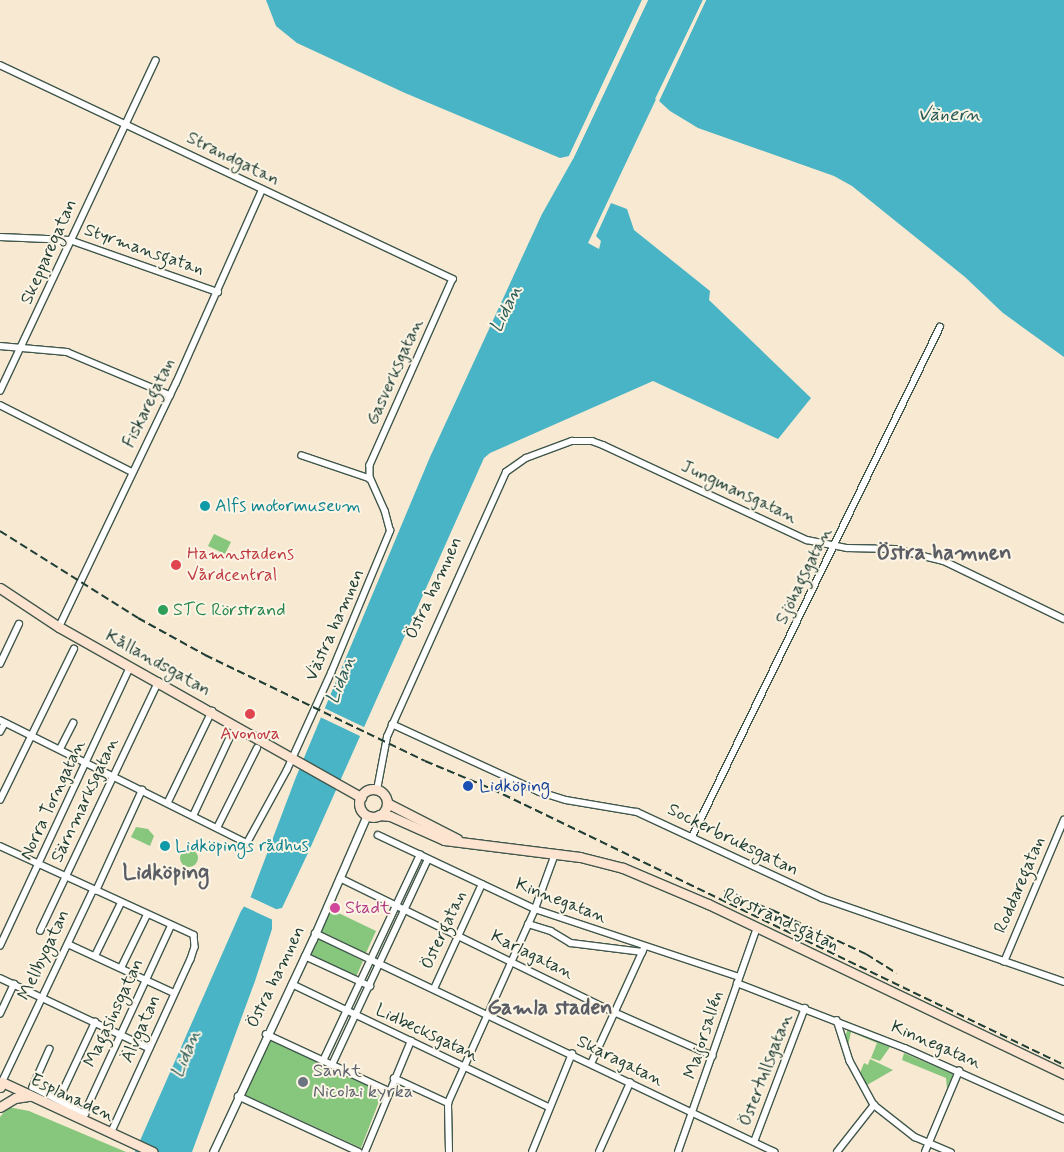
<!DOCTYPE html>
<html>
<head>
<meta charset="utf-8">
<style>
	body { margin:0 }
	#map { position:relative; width:1064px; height:1152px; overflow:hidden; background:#f8e9d2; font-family:Mynerve,sans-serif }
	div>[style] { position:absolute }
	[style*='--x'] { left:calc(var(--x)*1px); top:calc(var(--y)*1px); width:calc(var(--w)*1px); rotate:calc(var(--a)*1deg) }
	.green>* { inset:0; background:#86c67d }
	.round { border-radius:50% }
	.water>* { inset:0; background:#48b4c5 }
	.pier>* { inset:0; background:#f8e9d2 }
	.roads { filter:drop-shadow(1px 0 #40574c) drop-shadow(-1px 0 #40574c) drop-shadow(0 1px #40574c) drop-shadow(0 -1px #40574c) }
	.minor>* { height:5.5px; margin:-2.75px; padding:0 2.75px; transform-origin:2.75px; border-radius:2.75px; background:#fff }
	.tertiary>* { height:7px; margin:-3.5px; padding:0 3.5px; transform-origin:3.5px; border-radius:3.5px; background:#fff }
	.secondary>* { height:9px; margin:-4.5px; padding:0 4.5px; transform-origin:4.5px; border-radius:4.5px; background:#fde4d1 }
	.secondary>.ring { margin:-4.5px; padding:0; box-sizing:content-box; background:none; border:9px solid #fde4d1; border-radius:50% }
	.rail>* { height:2px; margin-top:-1px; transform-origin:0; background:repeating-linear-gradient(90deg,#1f3d34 0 8px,transparent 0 12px) }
	.dots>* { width:14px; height:14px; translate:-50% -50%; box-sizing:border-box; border:2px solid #fcf5e5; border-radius:50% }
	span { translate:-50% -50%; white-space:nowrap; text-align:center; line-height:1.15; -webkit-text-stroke:4px #fcf5e5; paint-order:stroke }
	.street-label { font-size:18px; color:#1f3d34 }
	.culture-label { font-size:18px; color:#0d838f }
	.left { translate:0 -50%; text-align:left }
	.health-label { font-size:18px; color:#be3a42 }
	.leisure-label { font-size:18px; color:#27864d }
	.transit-label { font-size:18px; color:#164399 }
	.hotel-label { font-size:18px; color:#b23c85 }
	.worship-label { font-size:18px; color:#5b616d }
	.water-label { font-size:19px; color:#295b58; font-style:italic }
	.district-label { font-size:22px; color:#5b5d65; font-weight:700 }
</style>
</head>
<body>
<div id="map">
	<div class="green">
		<div style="clip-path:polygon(214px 534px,231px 542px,225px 554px,208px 546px)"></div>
		<div style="clip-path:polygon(136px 827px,148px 829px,154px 836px,150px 846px,131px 837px)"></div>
		<div class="round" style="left:180px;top:849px;width:18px;height:18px"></div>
		<div style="clip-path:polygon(328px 908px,376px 931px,366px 953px,318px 930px)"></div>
		<div style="clip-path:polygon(315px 937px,363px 961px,356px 977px,307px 953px)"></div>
		<div style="clip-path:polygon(848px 1029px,890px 1047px,880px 1061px,871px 1058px,877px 1043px,851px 1032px,848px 1046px,845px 1036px)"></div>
		<div style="clip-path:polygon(269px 1039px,383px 1091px,361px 1148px,243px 1094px)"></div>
		<div style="clip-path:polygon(904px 1053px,953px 1074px,947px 1089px,946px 1078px,902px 1060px)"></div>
		<div style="clip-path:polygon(870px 1059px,893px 1070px,867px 1085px,860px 1073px,864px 1063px,868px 1065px)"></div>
		<div style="clip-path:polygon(8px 1107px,29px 1111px,126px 1152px,0 1152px,0 1117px)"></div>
	</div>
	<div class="water">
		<div style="clip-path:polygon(266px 0,642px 0,569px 156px,560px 158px,405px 93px,297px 43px,276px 26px)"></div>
		<div style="clip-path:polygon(648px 0,703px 0,588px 243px,599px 249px,601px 241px,596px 236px,611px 203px,627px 209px,634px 230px,710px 291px,709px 300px,811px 398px,778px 439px,653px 381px,490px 453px,484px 458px,308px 853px,282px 908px,277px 909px,272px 918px,272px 929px,255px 981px,192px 1152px,135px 1152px,241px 911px,251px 896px,296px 777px,430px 457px,542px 214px,573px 159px)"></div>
		<div style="clip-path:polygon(706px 0,1064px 0,1064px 357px,1003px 313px,965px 277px,852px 186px,834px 176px,698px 128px,670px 111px,659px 101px)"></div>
	</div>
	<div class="pier">
		<div style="clip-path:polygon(642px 0,648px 0,573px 159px,569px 156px)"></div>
		<div style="clip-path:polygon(703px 0,706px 0,659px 101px,655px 99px)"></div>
		<div style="clip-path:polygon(322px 707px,366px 728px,362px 737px,318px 716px)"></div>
		<div style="clip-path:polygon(248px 896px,278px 910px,273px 920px,243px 906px)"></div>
	</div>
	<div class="roads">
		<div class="minor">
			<div style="--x:0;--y:65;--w:501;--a:25.29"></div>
			<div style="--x:453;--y:279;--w:204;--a:114"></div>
			<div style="--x:370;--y:465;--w:14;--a:90"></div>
			<div style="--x:0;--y:237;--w:70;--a:2.5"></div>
			<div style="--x:70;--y:240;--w:157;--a:19.4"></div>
			<div style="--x:0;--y:346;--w:67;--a:5.1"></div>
			<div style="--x:67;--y:352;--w:112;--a:22.7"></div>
			<div style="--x:0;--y:391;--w:365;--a:-64.8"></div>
			<div style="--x:0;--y:405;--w:148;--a:26.9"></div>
			<div style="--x:59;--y:627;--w:271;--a:-64.4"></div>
			<div style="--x:176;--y:383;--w:211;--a:-66"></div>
			<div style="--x:0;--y:664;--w:44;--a:-64.6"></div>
			<div style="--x:0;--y:720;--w:276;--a:26.5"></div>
			<div style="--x:247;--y:843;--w:83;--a:-61.3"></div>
			<div style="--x:287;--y:770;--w:107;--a:-65.6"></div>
			<div style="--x:331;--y:673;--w:154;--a:-67.4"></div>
			<div style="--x:390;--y:531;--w:20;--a:-105"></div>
			<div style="--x:385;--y:512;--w:36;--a:-114"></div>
			<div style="--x:370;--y:479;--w:72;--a:-161.3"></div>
			<div style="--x:392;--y:724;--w:163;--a:24.7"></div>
			<div style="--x:540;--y:792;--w:27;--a:17"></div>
			<div style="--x:566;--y:800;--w:72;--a:9.6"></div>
			<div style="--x:637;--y:812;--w:204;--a:24.9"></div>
			<div style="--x:822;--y:898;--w:256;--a:19.1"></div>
			<div style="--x:0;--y:732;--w:10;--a:-61"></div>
			<div style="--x:60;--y:749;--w:29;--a:-63"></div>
			<div style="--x:377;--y:790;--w:54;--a:-79.3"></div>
			<div style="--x:387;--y:737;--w:290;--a:-65.8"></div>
			<div style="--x:506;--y:472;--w:24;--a:-35"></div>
			<div style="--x:526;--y:458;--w:49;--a:-20.3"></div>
			<div style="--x:572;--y:441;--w:20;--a:0"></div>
			<div style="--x:592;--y:441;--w:12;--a:20"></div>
			<div style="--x:603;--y:445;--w:225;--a:25"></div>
			<div style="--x:807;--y:540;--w:41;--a:11.3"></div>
			<div style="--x:847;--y:548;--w:48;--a:1.2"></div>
			<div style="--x:895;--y:549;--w:50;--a:13.8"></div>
			<div style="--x:944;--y:561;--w:133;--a:25.8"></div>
			<div style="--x:0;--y:800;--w:168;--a:-63.9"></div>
			<div style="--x:168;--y:802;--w:101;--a:-64.2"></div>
			<div style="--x:193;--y:816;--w:87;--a:-64.9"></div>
			<div style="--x:217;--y:828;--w:89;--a:-63.4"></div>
			<div style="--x:378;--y:835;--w:174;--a:25.2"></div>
			<div style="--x:535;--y:909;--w:215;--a:18.4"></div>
			<div style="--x:692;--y:837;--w:567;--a:-64.07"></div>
			<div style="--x:0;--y:846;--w:213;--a:24.6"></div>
			<div style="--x:194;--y:935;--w:12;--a:85"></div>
			<div style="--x:195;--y:947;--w:13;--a:108"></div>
			<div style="--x:191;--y:959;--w:192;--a:114.6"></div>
			<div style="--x:340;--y:878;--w:305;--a:26.1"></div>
			<div style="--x:614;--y:1012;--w:108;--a:24"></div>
			<div style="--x:96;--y:891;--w:111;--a:-65.5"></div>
			<div style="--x:528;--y:924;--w:24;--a:17"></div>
			<div style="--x:551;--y:931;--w:23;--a:31"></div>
			<div style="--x:571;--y:943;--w:72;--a:7.2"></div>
			<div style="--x:40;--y:931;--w:276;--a:-64.6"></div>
			<div style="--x:315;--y:933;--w:509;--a:25.46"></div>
			<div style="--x:68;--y:944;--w:117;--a:24.8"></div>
			<div style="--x:0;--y:946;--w:308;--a:-65"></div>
			<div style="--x:95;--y:956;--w:59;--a:-63.9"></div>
			<div style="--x:305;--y:956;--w:72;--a:24.8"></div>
			<div style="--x:1004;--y:962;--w:154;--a:-67.1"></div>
			<div style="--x:121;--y:968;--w:59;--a:-63.9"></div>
			<div style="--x:0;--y:978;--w:165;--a:25.2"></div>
			<div style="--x:737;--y:983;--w:180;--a:21.2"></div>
			<div style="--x:905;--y:1048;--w:174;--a:24.1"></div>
			<div style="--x:292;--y:984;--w:285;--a:25.6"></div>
			<div style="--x:434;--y:989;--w:115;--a:-65.4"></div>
			<div style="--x:0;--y:1014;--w:33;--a:-65"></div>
			<div style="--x:837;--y:1020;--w:43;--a:72.4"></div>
			<div style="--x:850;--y:1061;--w:50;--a:61.4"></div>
			<div style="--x:874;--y:1105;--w:52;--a:38"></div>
			<div style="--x:915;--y:1137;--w:39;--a:23"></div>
			<div style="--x:266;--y:1034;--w:136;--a:24.9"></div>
			<div style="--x:50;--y:1049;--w:42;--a:114.1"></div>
			<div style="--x:33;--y:1087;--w:59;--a:27.4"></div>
			<div style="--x:323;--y:1061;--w:228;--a:-64.8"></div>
			<div style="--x:591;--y:1064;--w:128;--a:-65.4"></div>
			<div style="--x:332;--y:1065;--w:227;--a:-65"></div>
			<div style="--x:394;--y:1078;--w:60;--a:24.8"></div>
			<div style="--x:2;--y:1082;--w:212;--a:-64.6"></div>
			<div style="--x:238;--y:1096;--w:133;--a:24.8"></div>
			<div style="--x:59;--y:1099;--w:85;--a:-64.9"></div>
			<div style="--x:85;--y:1112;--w:205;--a:-65.2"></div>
			<div style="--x:754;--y:1142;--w:143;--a:-69.2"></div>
			<div style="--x:365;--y:1152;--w:120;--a:-67.5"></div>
			<div style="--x:449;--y:1152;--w:49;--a:-91.2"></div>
			<div style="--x:448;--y:1103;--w:213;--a:-65.8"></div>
			<div style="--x:535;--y:909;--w:59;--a:-70"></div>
			<div style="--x:532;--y:1152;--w:106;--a:-67.8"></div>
			<div style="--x:599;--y:1152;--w:76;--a:-65.8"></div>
			<div style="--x:678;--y:1152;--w:238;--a:-70.6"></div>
			<div style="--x:837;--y:1152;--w:60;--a:-51.8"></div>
			<div style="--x:925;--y:1152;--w:88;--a:-67.2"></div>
		</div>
		<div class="tertiary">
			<div style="--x:213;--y:1152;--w:235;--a:-64.9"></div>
			<div style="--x:313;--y:939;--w:135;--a:-66.5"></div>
		</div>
		<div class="secondary">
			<div style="--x:0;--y:588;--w:71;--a:33.5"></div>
			<div style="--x:59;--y:627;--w:347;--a:29.4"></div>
			<div class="ring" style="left:359px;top:789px;width:19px;height:19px"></div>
			<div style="--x:387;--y:803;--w:79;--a:27.2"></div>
			<div style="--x:379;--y:815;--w:11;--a:5"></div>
			<div style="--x:390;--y:816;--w:59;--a:24"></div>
			<div style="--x:444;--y:840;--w:137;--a:7.1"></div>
			<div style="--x:580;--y:857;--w:44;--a:14.3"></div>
			<div style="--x:623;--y:868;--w:92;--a:23"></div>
			<div style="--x:708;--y:904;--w:395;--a:25.5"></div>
			<div style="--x:0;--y:1087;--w:5;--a:-68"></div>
			<div style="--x:2;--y:1082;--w:166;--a:24.9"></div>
			<div style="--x:0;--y:1107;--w:17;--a:-31"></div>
			<div style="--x:15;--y:1098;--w:15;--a:-8"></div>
		</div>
	</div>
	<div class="rail">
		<div style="--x:0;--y:531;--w:163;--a:32.2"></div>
		<div style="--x:138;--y:618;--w:77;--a:28.9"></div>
		<div style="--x:205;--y:655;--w:244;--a:25.7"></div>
		<div style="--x:425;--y:761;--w:73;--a:22.7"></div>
		<div style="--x:492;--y:789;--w:635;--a:25.76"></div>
		<div style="--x:724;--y:891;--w:52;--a:21.6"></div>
		<div style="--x:772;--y:910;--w:104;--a:25.1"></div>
		<div style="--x:866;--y:954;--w:36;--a:32"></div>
	</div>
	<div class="dots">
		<div style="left:205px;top:506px;background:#0f9aa8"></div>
		<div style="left:176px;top:565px;background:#e0444e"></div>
		<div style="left:163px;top:610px;background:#2e9e5b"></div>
		<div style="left:250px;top:714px;background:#e0444e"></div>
		<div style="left:468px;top:786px;background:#1a4fb4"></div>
		<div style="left:165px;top:846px;background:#0f9aa8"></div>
		<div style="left:335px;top:908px;background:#d1479c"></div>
		<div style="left:303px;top:1082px;background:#6b7280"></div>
	</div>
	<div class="street-label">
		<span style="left:233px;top:159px;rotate:26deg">Strandgatan</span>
		<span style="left:144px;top:250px;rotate:19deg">Styrmansgatan</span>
		<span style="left:49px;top:252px;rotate:-66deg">Skepparegatan</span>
		<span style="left:395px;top:372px;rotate:-66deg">Gasverksgatan</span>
		<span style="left:149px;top:403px;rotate:-64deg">Fiskaregatan</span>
		<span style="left:739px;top:492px;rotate:25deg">Jungmansgatan</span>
		<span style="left:804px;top:576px;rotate:-64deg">Sjöhagsgatan</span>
		<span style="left:434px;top:588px;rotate:-65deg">Östra hamnen</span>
		<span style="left:335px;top:625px;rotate:-66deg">Västra hamnen</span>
		<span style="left:158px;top:663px;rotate:29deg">Kållandsgatan</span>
		<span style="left:53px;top:800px;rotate:-65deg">Norra Torngatan</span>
		<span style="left:85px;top:800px;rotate:-65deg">Särnmarksgatan</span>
		<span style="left:733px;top:840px;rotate:26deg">Sockerbruksgatan</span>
		<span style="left:1020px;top:885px;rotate:-67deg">Roddaregatan</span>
		<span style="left:561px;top:901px;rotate:21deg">Kinnegatan</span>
		<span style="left:781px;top:920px;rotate:25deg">Rörstrandsgatan</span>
		<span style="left:444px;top:930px;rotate:-65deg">Östergatan</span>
		<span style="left:44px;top:955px;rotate:-65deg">Mellbygatan</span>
		<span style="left:532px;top:955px;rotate:26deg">Karlagatan</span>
		<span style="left:276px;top:977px;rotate:-64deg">Östra hamnen</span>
		<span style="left:114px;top:1013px;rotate:-65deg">Magasinsgatan</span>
		<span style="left:141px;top:1029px;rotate:-66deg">Älvgatan</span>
		<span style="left:427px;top:1033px;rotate:25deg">Lidbecksgatan</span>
		<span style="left:704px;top:1035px;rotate:-72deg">Majorsallén</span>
		<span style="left:936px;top:1045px;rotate:23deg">Kinnegatan</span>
		<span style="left:620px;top:1061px;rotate:26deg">Skaragatan</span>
		<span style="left:766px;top:1070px;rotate:-69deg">Östertullsgatan</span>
		<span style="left:72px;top:1098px;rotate:25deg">Esplanaden</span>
	</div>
	<div class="culture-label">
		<span class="left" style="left:215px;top:506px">Alfs motormuseum</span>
		<span class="left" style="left:175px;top:846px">Lidköpings rådhus</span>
	</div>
	<div class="health-label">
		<span class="left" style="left:187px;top:565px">Hamnstadens<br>Vårdcentral</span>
		<span style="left:250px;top:734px">Avonova</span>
	</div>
	<div class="leisure-label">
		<span class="left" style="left:173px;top:610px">STC Rörstrand</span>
	</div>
	<div class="transit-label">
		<span class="left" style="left:479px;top:786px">Lidköping</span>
	</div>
	<div class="hotel-label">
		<span class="left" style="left:345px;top:908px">Stadt</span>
	</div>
	<div class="worship-label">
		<span class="left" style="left:313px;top:1082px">Sankt<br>Nicolai kyrka</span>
	</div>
	<div class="water-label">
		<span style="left:949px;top:115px">Vänern</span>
		<span style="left:506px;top:309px;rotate:-64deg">Lidan</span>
		<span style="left:341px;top:680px;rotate:-68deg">Lidan</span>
		<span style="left:186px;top:1054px;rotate:-68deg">Lidan</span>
	</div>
	<div class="district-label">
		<span style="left:944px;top:554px">Östra hamnen</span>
		<span style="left:166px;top:874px">Lidköping</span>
		<span style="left:550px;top:1009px">Gamla staden</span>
	</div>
</div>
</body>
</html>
